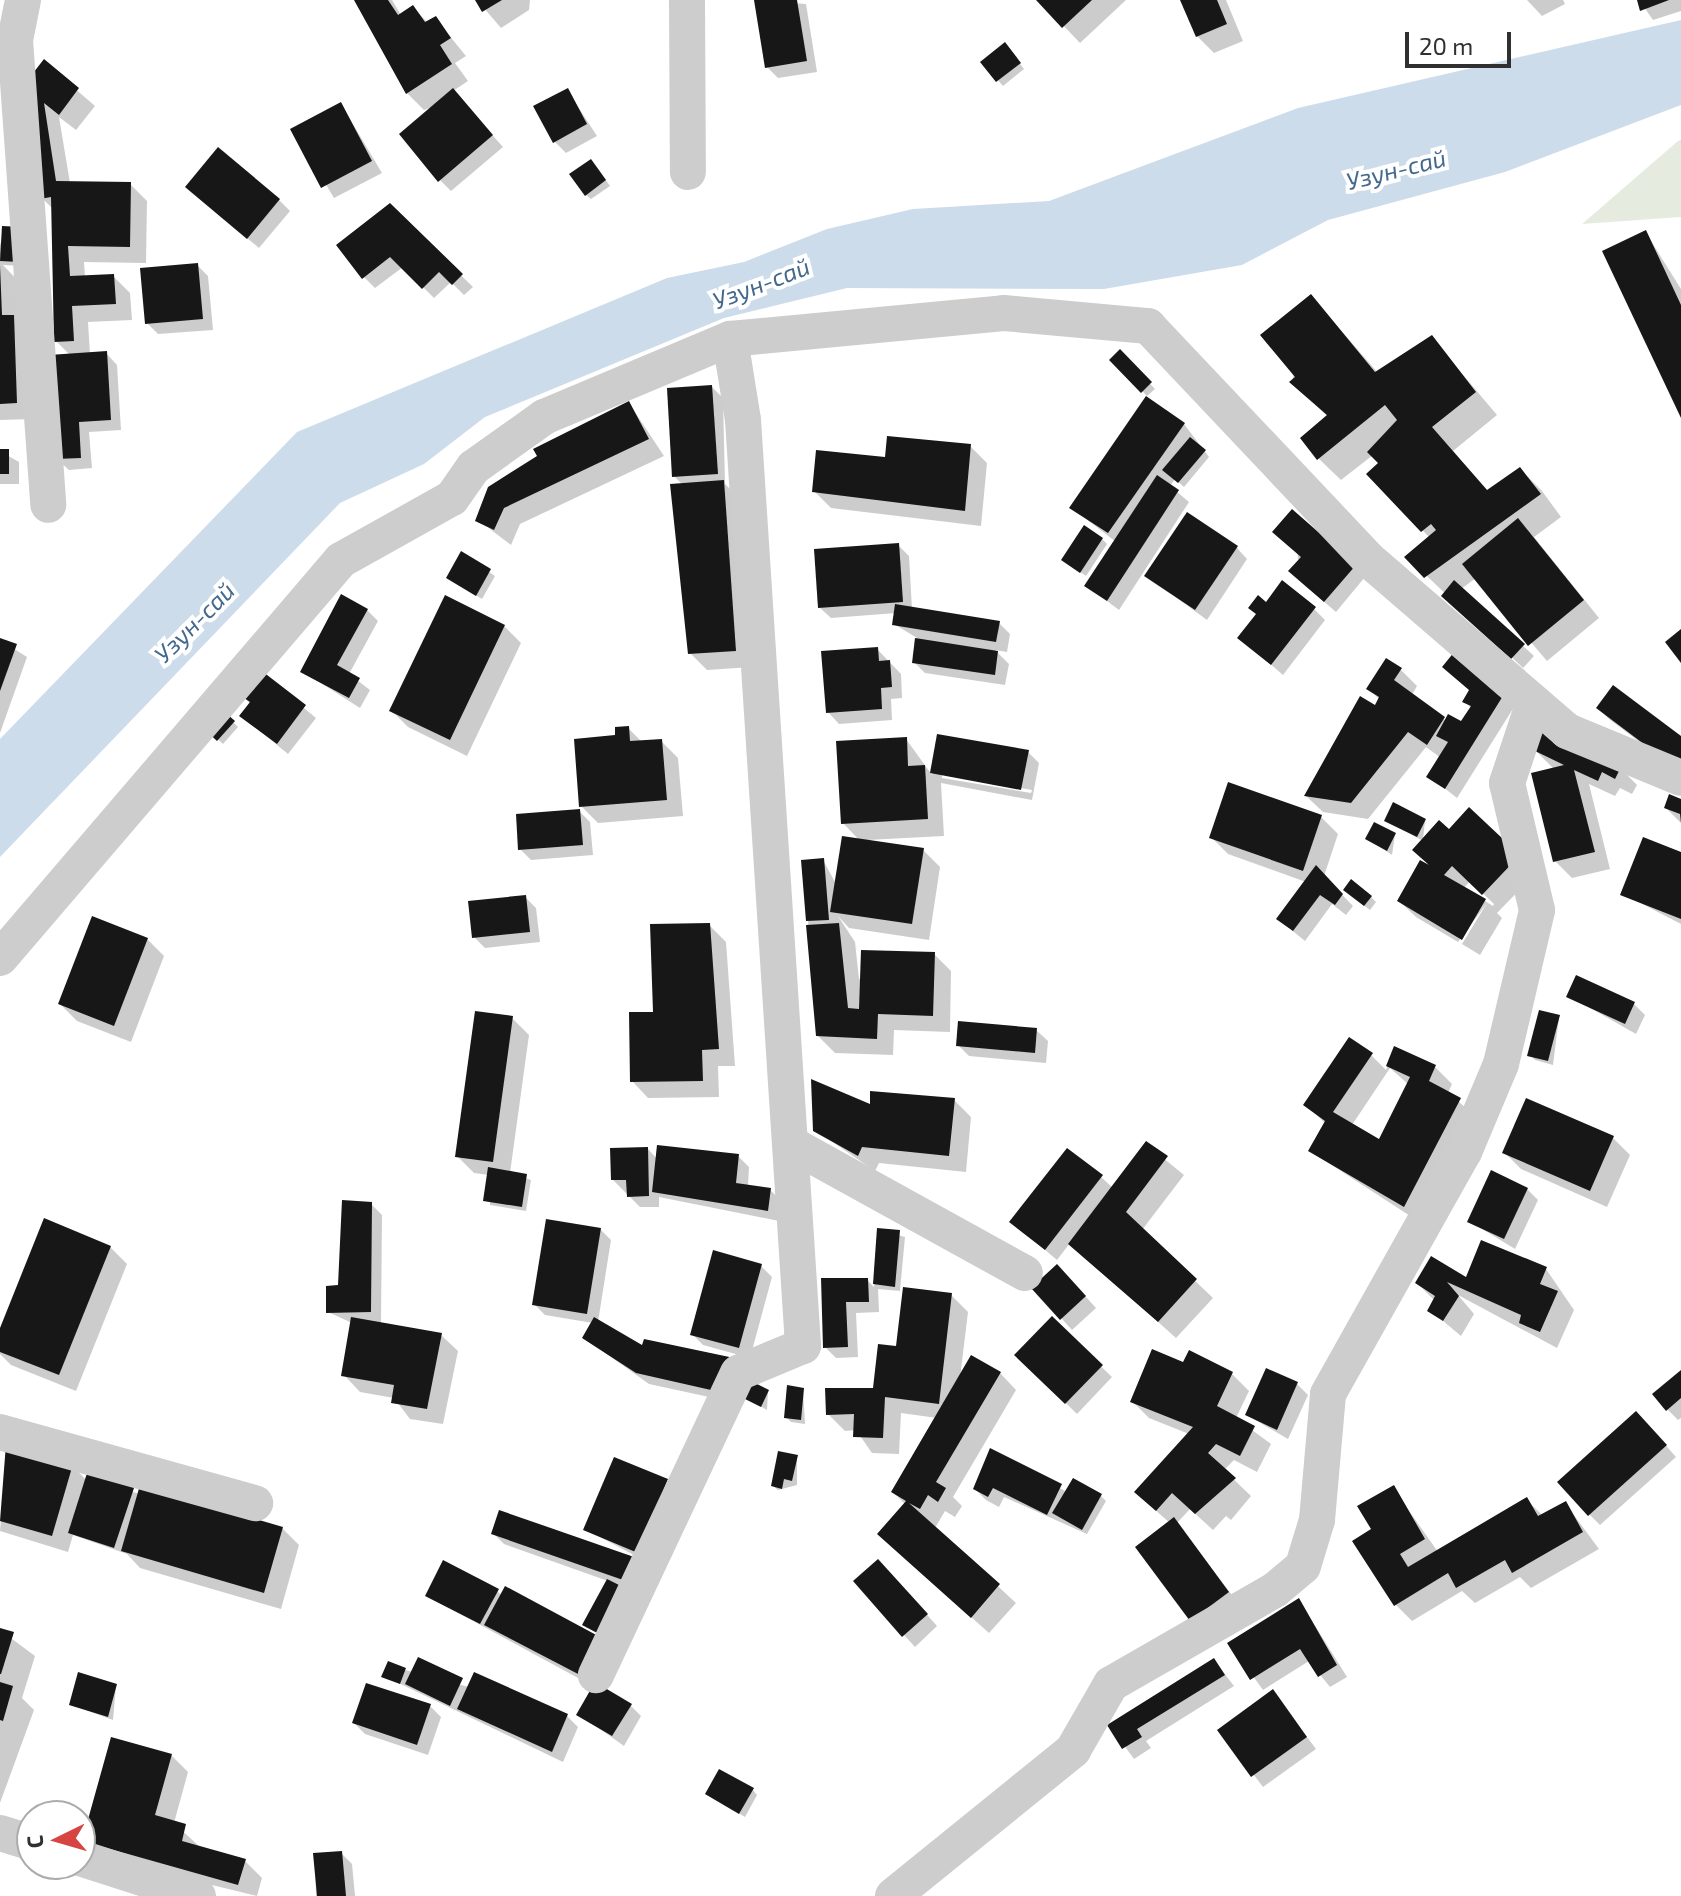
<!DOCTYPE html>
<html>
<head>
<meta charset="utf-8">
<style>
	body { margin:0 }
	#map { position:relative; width:1681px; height:1896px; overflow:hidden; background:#fff; font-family:"Exo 2",sans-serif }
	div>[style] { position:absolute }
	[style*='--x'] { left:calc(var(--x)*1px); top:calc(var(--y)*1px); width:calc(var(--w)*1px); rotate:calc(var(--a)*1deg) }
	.green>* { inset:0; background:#e5ecdf }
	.water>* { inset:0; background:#cddcea }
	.shadow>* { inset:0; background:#0003 }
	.building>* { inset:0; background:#171717 }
	.street>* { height:36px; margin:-18px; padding:0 18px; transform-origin:18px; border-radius:18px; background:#cdcdcd }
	span { translate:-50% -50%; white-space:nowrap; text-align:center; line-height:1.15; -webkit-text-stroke:8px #fff; paint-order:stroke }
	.water-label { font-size:24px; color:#44698c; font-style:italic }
	.north { position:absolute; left:16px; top:1800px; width:80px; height:80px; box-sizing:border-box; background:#fff; border:2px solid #acacac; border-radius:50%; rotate:265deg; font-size:22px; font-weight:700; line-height:32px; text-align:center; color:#303030 }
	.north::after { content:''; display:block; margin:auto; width:28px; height:36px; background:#d74542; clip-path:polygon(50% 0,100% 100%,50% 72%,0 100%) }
	.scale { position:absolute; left:1405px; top:32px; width:106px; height:36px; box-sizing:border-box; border:4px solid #303030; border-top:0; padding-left:10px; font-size:24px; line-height:28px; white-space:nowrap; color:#303030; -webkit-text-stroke:6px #fff; paint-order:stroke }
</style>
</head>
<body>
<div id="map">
	<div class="green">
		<div style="clip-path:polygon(1681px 140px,1681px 217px,1582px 224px,1678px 141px)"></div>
	</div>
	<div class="water">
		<div style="clip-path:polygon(1681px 20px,1681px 105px,1505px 172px,1328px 220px,1242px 265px,1104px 289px,847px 288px,724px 318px,485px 417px,424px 464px,340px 503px,0 857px,0 739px,297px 432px,667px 278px,744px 262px,827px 229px,913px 209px,1049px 201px,1298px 108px)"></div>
	</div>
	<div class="shadow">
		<div style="clip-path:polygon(354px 0,392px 0,401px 15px,413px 7px,428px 23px,435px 18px,466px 56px,455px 63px,468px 81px,453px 91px,503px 147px,451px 191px,440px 180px,435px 106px,424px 110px,407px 93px)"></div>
		<div style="clip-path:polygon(477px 0,530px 0,529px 10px,501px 28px)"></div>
		<div style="clip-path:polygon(756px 0,806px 4px,817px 72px,778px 78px,767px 67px)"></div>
		<div style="clip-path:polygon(1039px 0,1126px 0,1080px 43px)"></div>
		<div style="clip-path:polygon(1182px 0,1226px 0,1243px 41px,1214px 53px,1197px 36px)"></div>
		<div style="clip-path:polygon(1527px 0,1563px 0,1565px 4px,1542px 16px)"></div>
		<div style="clip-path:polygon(1639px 0,1681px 0,1681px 11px,1653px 20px)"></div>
		<div style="clip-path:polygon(1009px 50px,1024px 69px,1003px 86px,982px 62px)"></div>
		<div style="clip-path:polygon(44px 62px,95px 106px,76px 130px,59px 117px,70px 183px,130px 184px,147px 201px,146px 263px,84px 262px,85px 277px,113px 276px,130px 293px,132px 320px,88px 322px,90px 354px,106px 353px,117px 365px,121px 430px,89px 432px,92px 468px,69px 470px,57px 459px,70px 355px,56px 341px,53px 209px,42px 198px)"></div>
		<div style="clip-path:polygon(567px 90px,597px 136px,566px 153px,555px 142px)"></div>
		<div style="clip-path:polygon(341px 104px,382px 173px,334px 198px,293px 130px)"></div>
		<div style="clip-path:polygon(596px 166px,610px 186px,591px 199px,586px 195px)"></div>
		<div style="clip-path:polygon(199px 198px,279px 200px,290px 211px,259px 248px)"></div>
		<div style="clip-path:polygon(390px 206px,473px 287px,464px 295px,451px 282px,434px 298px,403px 267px,375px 288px,364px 277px)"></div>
		<div style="clip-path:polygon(1646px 233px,1681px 289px,1681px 414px)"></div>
		<div style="clip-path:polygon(0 243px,25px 266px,3px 265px,21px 284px,33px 419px,0 420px)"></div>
		<div style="clip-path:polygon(197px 265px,208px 276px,213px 330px,158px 334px,147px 323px)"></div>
		<div style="clip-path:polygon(1311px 296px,1378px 373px,1432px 338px,1497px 415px,1453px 451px,1488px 491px,1520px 469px,1542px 491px,1561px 517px,1534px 537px,1599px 618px,1547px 661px,1476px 578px,1461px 589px,1534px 656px,1523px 668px,1407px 557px,1430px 538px,1369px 474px,1381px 464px,1373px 455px,1341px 480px,1318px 458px,1328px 417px,1292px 382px)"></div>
		<div style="clip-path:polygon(1120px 352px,1155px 389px,1147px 396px,1112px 360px)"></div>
		<div style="clip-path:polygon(712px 387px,723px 398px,725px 484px,740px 499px,752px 667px,707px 670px,690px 653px,683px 485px,674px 476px)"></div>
		<div style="clip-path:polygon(1146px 398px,1184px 424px,1209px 457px,1184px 487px,1175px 479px,1170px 486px,1189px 502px,1119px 610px,1087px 586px,1116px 542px,1072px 508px)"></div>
		<div style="clip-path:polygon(629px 403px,664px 456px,520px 524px,511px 545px,478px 520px)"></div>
		<div style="clip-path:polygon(970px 446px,987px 463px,981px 526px,831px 508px,814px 491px,887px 459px)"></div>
		<div style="clip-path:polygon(0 451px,19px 462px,19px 484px,0 484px)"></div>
		<div style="clip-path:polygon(1292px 512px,1365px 577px,1336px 612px,1301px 582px)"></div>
		<div style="clip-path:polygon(1102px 539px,1107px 544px,1086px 576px,1069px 564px)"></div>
		<div style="clip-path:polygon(898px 545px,909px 556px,912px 609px,999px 623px,1010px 634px,1007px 652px,995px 650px,1009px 664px,1005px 685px,925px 673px,914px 662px,917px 638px,894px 624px,896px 613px,831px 618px,819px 607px)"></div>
		<div style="clip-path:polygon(1237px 548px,1247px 559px,1207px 620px,1147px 576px)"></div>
		<div style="clip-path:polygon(462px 554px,495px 576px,482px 599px,448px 578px)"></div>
		<div style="clip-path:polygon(1266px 604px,1314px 609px,1325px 620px,1283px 675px,1240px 638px)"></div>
		<div style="clip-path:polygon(367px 610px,378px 621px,349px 674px,370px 690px,360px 708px,302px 671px)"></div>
		<div style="clip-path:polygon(504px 626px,521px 643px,467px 756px,408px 727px,391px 710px)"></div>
		<div style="clip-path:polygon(0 640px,27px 657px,0 733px)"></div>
		<div style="clip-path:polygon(877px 649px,901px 674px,902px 698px,891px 699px,892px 720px,839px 724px,828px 712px)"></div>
		<div style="clip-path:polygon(258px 670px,316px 718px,288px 754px,242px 716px,251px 704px,241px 694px)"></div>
		<div style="clip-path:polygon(1401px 670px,1417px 686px,1412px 695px,1446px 721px,1462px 724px,1471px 708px,1465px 702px,1471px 690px,1456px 678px,1516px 704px,1457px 798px,1429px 776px,1441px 758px,1426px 747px,1368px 819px,1323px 812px,1306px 796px,1380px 700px,1369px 689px)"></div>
		<div style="clip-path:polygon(1598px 708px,1681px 739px,1681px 773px,1609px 719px)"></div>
		<div style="clip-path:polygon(233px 722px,238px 727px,223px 744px,205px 727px)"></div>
		<div style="clip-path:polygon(628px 728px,642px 742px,661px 741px,678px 758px,683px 816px,598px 823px,581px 806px)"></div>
		<div style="clip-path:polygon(evenodd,938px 737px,1028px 752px,1039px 763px,1032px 800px,941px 783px,944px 836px,867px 840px,923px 850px,940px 867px,929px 940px,849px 928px,838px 916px,855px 942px,859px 979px,934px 954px,951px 971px,950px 1032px,894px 1030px,893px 1055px,835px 1053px,818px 1036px,808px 920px,823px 860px,835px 882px,860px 841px,843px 823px,906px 739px,932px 775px,938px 737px,942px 774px,1032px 790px,1031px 793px,942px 778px,942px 774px)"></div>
		<div style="clip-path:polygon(1535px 750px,1620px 768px,1637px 785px,1632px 794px,1620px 788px,1615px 796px,1589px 784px,1610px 869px,1572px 878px,1555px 861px,1554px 769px)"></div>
		<div style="clip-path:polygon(1681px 801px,1681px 823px,1666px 808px)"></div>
		<div style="clip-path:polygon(579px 811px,590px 822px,593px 855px,531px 860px,520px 849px)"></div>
		<div style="clip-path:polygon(1321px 817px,1338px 834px,1324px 876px,1353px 906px,1346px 915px,1332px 904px,1305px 941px,1278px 919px,1306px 882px,1228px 854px,1211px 837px)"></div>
		<div style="clip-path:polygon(evenodd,1386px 820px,1425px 821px,1423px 839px,1449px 832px,1536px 873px,1497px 913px,1502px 918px,1480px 955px,1462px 944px,1487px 903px,1458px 942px,1416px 917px,1399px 901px,1428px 863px,1423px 841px,1386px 820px,1470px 881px,1494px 904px,1493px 906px,1464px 888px,1470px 881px)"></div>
		<div style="clip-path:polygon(1395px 835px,1392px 855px,1368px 839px)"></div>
		<div style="clip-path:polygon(1681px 854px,1681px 924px,1623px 894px)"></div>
		<div style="clip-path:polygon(1350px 895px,1371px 897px,1376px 902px,1370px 910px)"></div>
		<div style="clip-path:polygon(525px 897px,536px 908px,540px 942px,485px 948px,474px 937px)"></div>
		<div style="clip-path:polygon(709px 925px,726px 942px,735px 1066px,718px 1066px,719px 1097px,648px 1098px,632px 1081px,655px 1014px)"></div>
		<div style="clip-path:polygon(147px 939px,164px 956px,131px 1042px,77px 1021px,60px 1004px)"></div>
		<div style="clip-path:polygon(1569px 996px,1634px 1004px,1645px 1015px,1636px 1034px)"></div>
		<div style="clip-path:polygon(1559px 1017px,1553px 1065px,1535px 1060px,1530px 1055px)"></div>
		<div style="clip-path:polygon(512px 1018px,529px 1035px,510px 1173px,531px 1180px,526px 1211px,490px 1205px,489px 1175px,474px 1173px,457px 1156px)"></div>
		<div style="clip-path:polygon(1036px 1030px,1048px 1041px,1046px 1063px,969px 1056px,958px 1045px)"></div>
		<div style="clip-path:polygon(evenodd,1396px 1049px,1435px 1067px,1452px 1084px,1448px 1093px,1477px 1117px,1421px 1223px,1310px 1151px,1326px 1124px,1305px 1104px,1371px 1055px,1386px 1070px,1396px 1049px,1390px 1068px,1409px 1085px,1380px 1142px,1352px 1125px,1390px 1068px)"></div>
		<div style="clip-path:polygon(954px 1100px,971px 1117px,966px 1172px,879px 1163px,875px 1171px,815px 1130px,872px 1107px)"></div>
		<div style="clip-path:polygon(1613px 1138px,1630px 1155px,1607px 1207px,1521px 1169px,1504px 1152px)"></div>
		<div style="clip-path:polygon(1146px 1144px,1184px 1175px,1142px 1230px,1213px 1298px,1176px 1338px,1070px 1243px,1057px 1260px,1012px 1222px,1101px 1177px,1113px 1188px)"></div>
		<div style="clip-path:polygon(648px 1149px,657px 1159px,738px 1156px,749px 1167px,748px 1186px,770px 1190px,782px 1201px,779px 1221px,659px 1197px,659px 1207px,640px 1207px,613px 1180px)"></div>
		<div style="clip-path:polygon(1527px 1189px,1538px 1200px,1515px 1249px,1469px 1221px)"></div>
		<div style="clip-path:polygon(371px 1204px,382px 1215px,381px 1324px,441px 1335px,458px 1351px,443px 1424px,410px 1419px,394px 1398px,360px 1392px,344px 1375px,352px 1323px,328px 1312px)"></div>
		<div style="clip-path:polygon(600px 1229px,611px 1240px,598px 1322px,644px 1349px,738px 1361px,723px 1400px,649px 1384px,584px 1338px,593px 1323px,545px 1315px,534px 1304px)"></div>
		<div style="clip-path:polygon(879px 1230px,905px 1237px,900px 1291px,878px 1289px,879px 1312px,856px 1313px,858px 1357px,836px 1358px,825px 1347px,824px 1280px,867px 1280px,874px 1287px)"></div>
		<div style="clip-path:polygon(110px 1247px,127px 1264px,76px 1391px,11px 1365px,0 1354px,0 1333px)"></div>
		<div style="clip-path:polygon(761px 1266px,772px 1277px,750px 1358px,703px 1345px,692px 1334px)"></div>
		<div style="clip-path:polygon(1546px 1269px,1574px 1310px,1557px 1348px,1458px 1295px,1474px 1314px,1461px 1336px,1430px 1310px,1435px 1301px,1417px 1283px)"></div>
		<div style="clip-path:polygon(1068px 1277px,1096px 1308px,1072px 1330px,1034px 1288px)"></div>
		<div style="clip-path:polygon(951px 1295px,968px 1312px,960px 1378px,1000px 1373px,1016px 1390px,953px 1497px,962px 1506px,955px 1517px,945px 1511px,935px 1528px,1016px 1603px,989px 1633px,897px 1551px,906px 1505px,893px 1492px,937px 1418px,901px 1413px,899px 1454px,872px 1453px,856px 1430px,845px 1431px,828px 1414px,874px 1390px,898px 1348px)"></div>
		<div style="clip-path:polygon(1052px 1319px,1112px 1377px,1077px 1414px,1017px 1355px)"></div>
		<div style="clip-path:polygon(1184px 1365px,1232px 1374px,1249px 1391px,1236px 1418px,1271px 1444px,1257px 1472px,1234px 1460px,1224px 1470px,1251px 1496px,1231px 1520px,1226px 1516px,1213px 1530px,1190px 1509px,1177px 1523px,1238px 1603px,1202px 1630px,1170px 1523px,1154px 1509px,1189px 1434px,1149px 1418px,1132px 1401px)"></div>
		<div style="clip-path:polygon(1681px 1373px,1681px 1418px,1678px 1420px,1667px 1409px)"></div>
		<div style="clip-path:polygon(1297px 1384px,1308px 1395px,1288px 1439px,1247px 1415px)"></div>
		<div style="clip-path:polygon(803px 1390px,805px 1424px,791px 1422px,786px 1417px)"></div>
		<div style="clip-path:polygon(768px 1391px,767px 1410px,745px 1398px)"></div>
		<div style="clip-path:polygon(1647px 1424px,1676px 1457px,1600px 1525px,1589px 1514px)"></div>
		<div style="clip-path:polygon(7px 1447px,72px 1465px,87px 1481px,282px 1528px,299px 1545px,281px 1609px,140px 1568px,127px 1554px,73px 1535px,68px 1552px,0 1531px)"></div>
		<div style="clip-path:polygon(991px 1451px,1067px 1492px,1101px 1496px,1106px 1501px,1087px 1534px,1004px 1497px,999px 1507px,986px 1500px,975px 1489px)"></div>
		<div style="clip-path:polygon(797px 1457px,797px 1485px,778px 1490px,773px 1486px)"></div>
		<div style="clip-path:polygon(615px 1459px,678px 1492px,649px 1563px,585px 1529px)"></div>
		<div style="clip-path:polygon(1393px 1488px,1438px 1552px,1527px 1500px,1543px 1516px,1565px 1503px,1599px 1549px,1531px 1588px,1520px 1577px,1475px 1603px,1462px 1591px,1412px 1621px,1396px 1605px,1373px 1529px)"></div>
		<div style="clip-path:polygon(493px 1533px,629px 1555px,644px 1570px,637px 1591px,618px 1584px,629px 1595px,606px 1638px,585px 1624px,608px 1581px,504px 1544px)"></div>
		<div style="clip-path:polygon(889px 1572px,937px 1626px,915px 1647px,856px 1582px)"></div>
		<div style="clip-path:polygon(497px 1591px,591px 1685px,427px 1596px)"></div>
		<div style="clip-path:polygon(1299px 1600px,1347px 1677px,1330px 1687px,1309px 1661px,1263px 1690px,1230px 1644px)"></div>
		<div style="clip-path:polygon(0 1630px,35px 1656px,22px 1698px,34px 1710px,0 1803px)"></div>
		<div style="clip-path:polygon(1214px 1660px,1234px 1686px,1146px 1741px,1151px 1748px,1134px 1759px,1109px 1725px)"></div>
		<div style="clip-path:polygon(405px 1670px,469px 1687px,475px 1674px,567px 1716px,578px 1727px,563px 1762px,384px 1676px)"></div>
		<div style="clip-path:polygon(116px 1686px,113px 1720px,72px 1705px)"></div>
		<div style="clip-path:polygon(1273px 1692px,1316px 1749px,1263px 1787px,1220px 1730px)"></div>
		<div style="clip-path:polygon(630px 1705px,641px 1716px,624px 1746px,579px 1714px)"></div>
		<div style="clip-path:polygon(430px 1706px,441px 1717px,428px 1755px,365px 1734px,354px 1723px)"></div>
		<div style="clip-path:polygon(171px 1755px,188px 1772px,174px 1823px,201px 1848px,245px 1861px,262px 1878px,257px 1896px,101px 1858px)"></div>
		<div style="clip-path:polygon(753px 1790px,757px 1795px,745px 1817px,707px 1794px)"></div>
		<div style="clip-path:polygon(341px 1853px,352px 1864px,355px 1896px,316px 1896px,315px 1855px)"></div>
	</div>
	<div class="building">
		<div style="clip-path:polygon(354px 0,388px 0,398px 15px,413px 5px,425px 22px,436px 16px,451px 38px,440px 45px,452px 64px,406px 94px)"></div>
		<div style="clip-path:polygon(475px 0,502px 0,482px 12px)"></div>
		<div style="clip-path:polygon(754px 0,797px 0,807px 61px,765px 68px)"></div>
		<div style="clip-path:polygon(1036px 0,1092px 0,1062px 28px)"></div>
		<div style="clip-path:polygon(1180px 0,1217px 0,1227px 24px,1196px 37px)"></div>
		<div style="clip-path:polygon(1637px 0,1669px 0,1640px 11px)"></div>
		<div style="clip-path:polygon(1005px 42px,1021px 63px,996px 82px,980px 62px)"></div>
		<div style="clip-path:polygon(44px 59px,79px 88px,59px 115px,44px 103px,56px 181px,131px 182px,130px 247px,68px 246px,70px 276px,114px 274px,116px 304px,72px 306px,74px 341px,54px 342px,51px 197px,40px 199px,23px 86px)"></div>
		<div style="clip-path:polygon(453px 88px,493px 135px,438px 182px,399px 134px)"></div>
		<div style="clip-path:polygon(568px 88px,587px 124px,553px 143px,533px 106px)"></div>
		<div style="clip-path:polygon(341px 102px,372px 161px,321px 188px,290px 129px)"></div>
		<div style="clip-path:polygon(218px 147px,280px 199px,247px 239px,185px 187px)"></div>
		<div style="clip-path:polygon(591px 159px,606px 180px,585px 196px,569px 174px)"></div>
		<div style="clip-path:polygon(390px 203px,463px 274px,452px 285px,439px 272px,422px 289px,390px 257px,362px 279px,336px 245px)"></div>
		<div style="clip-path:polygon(2px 226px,23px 227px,20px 262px,0 261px)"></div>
		<div style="clip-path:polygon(1646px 230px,1681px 305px,1681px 418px,1602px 251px)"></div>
		<div style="clip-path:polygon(198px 263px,203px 319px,145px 324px,140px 268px)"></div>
		<div style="clip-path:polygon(0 265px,2px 315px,14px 315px,17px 403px,0 404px)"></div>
		<div style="clip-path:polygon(1311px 294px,1375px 372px,1432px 335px,1476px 392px,1432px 427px,1487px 490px,1520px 467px,1541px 494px,1424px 578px,1404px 557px,1436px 530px,1431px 524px,1421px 532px,1366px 474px,1378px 463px,1367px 452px,1397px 420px,1385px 405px,1317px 460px,1300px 438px,1327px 415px,1289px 382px,1295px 377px,1260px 335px)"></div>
		<div style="clip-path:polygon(1120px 349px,1152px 382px,1141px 393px,1109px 360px)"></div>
		<div style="clip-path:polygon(107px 351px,111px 420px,79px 422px,81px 458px,55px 459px,49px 355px)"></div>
		<div style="clip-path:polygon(712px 385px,718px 474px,672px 477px,667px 388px)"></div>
		<div style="clip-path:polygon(1146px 396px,1185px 423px,1108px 533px,1069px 508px)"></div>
		<div style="clip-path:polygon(629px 401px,649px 439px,504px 508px,494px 530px,475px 521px,488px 487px,537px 456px,533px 449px)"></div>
		<div style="clip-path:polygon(887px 436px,971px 444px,965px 511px,812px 492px,816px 450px,885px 457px)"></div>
		<div style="clip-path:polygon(1190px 437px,1206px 450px,1178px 483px,1162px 470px)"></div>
		<div style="clip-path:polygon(0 449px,9px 449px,9px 474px,0 474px)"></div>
		<div style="clip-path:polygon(1157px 475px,1179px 490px,1107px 601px,1084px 586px)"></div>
		<div style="clip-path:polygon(724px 480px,736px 651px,688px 654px,670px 484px)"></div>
		<div style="clip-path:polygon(1292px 509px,1356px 565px,1324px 602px,1288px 571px,1301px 557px,1272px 532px)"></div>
		<div style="clip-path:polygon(1187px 512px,1238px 546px,1195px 610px,1144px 576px)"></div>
		<div style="clip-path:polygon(1518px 518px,1584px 600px,1528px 646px,1462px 564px)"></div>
		<div style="clip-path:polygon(1084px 525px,1103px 538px,1080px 573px,1061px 560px)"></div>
		<div style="clip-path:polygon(899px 543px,903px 602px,818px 608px,814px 549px)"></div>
		<div style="clip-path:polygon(461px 551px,491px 569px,476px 596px,446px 578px)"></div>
		<div style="clip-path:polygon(1282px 580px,1316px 607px,1271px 665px,1237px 638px,1256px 614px,1248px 608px,1258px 595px,1266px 602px)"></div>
		<div style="clip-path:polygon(1454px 580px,1525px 644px,1511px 659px,1441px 596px)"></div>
		<div style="clip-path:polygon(341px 594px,368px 609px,337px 665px,360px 678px,349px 698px,300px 672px)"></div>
		<div style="clip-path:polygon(445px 595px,505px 625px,450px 740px,389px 711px)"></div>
		<div style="clip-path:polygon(895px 604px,1000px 621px,996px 642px,892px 625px)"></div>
		<div style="clip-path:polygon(1681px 629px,1681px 663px,1665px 642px)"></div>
		<div style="clip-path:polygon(0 638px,17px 644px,0 691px)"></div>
		<div style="clip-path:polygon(915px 638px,998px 651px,995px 675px,912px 663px)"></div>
		<div style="clip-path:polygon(878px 647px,879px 661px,890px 660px,892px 687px,881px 688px,882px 709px,826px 713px,821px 651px)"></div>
		<div style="clip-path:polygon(1455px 651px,1506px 691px,1445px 789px,1426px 777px,1448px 742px,1436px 736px,1448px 714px,1461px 721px,1471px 706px,1462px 702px,1469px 690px,1442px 667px)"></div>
		<div style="clip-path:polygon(1386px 658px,1402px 668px,1394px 680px,1445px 717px,1427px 745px,1408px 732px,1351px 803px,1304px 796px,1360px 696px,1375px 705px,1379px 697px,1366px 689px)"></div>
		<div style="clip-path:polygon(258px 668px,306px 705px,277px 744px,239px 716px,250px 702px,238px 694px)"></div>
		<div style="clip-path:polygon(1613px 685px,1681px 736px,1681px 772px,1596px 708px)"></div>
		<div style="clip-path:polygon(219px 707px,235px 721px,217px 741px,202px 727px)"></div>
		<div style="clip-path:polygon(629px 726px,630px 741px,662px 739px,667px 800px,579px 807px,574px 739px,615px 735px,615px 727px)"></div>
		<div style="clip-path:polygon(1543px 729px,1621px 767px,1615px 779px,1602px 772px,1598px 781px,1574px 770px,1595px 852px,1553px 862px,1531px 773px,1564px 765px,1533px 750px)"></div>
		<div style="clip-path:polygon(937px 734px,1029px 750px,1021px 790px,930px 773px)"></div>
		<div style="clip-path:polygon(907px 737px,908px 766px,925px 765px,928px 819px,841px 824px,836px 741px)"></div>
		<div style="clip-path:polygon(1228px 782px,1322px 815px,1303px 871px,1209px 838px)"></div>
		<div style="clip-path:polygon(1669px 794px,1681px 799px,1681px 823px,1680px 814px,1664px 808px)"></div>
		<div style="clip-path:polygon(1393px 802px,1426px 819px,1417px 837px,1384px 821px)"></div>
		<div style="clip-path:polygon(1469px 807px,1520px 855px,1482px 895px,1452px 866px,1444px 875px,1486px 899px,1462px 940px,1397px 901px,1420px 860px,1429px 865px,1412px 850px,1439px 820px,1449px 829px)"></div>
		<div style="clip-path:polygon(580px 809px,583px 845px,518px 850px,516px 814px)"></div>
		<div style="clip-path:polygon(1374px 822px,1396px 833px,1387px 851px,1365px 839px)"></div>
		<div style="clip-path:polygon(842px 836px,924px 848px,912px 924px,830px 912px)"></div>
		<div style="clip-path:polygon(1643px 837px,1681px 852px,1681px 919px,1620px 895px)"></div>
		<div style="clip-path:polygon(824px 858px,829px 920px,806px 921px,801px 860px)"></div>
		<div style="clip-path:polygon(1316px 865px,1343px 894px,1335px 905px,1320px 895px,1293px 931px,1276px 919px)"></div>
		<div style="clip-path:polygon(1351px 879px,1372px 896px,1364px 906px,1343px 890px)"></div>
		<div style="clip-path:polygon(526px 895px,530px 932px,472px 938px,468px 901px)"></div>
		<div style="clip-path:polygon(92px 916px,148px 938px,114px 1026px,58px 1004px)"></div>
		<div style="clip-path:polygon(710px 923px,719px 1049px,702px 1050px,703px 1081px,630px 1082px,629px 1012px,653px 1012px,650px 924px)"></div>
		<div style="clip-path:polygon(839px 923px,848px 1008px,859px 1009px,861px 950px,935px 952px,933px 1016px,878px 1014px,877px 1039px,816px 1036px,806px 925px)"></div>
		<div style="clip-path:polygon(1576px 975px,1635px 1002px,1625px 1024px,1566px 997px)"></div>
		<div style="clip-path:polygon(1539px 1010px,1560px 1015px,1548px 1061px,1527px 1056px)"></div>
		<div style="clip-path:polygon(475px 1011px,513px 1016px,493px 1162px,455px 1157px)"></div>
		<div style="clip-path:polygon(958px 1021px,1037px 1028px,1035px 1053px,956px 1046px)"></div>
		<div style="clip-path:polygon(1349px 1037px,1373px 1053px,1333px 1112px,1379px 1139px,1410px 1077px,1386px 1066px,1394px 1046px,1436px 1065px,1429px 1081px,1461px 1098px,1404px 1207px,1308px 1151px,1325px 1121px,1303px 1105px)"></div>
		<div style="clip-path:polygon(811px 1079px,870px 1104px,870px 1091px,955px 1098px,949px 1156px,862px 1147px,858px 1156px,813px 1131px)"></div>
		<div style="clip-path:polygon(1526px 1098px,1614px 1136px,1590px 1191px,1502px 1153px)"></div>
		<div style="clip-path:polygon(1146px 1141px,1168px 1156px,1126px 1212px,1197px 1279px,1158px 1322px,1068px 1244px)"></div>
		<div style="clip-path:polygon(657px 1145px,739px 1154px,736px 1183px,771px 1188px,768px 1211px,652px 1192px)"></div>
		<div style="clip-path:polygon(648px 1147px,649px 1196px,627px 1197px,626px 1180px,611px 1180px,610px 1148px)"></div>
		<div style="clip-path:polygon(1067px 1148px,1103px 1175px,1045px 1250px,1009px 1222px)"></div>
		<div style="clip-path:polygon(488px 1167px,527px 1174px,522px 1207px,483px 1201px)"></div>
		<div style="clip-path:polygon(1491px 1170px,1528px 1188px,1504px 1239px,1467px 1222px)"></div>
		<div style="clip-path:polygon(342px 1200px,372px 1202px,371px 1312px,326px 1313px,326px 1286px,338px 1285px)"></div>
		<div style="clip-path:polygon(44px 1218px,111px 1246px,59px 1375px,0 1352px,0 1328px)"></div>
		<div style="clip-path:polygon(546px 1219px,601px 1228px,587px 1314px,532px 1305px)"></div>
		<div style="clip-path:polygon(877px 1228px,900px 1230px,895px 1287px,873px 1284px)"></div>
		<div style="clip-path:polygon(1481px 1240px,1547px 1267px,1540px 1284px,1558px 1291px,1540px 1332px,1519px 1323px,1521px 1315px,1447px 1282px,1459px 1296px,1443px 1321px,1427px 1311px,1435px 1296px,1415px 1283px,1431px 1256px,1466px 1277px)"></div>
		<div style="clip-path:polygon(713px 1250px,762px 1264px,739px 1348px,690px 1335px)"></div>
		<div style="clip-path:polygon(1057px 1264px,1086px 1296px,1060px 1320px,1031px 1288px)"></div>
		<div style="clip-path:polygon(821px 1278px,868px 1278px,869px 1302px,846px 1302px,848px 1347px,823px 1348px)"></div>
		<div style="clip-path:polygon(903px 1287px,952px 1293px,939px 1404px,885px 1397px,883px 1438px,853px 1437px,854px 1414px,826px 1415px,825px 1388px,873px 1388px,878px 1344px,896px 1346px)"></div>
		<div style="clip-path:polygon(1052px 1316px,1103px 1365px,1065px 1404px,1014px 1355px)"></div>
		<div style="clip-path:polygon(351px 1317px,442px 1333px,427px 1409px,391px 1403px,394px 1385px,341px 1376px)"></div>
		<div style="clip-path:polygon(594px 1317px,642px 1345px,644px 1339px,739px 1359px,711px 1390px,636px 1373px,582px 1338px)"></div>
		<div style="clip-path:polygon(1152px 1349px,1183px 1362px,1189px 1350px,1233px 1372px,1217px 1406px,1255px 1426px,1240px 1456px,1216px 1444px,1208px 1453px,1236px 1478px,1195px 1514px,1172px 1493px,1156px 1511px,1134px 1492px,1193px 1427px,1130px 1402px)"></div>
		<div style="clip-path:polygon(971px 1355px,1001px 1372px,936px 1482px,946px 1488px,938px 1502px,928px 1495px,920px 1509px,909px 1503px,1000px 1584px,971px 1618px,877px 1534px,906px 1501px,891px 1492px)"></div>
		<div style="clip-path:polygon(1266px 1368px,1298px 1382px,1277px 1430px,1245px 1415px)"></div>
		<div style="clip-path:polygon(1681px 1370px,1681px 1398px,1666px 1411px,1652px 1394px)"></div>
		<div style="clip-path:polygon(751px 1381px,769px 1390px,761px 1407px,743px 1398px)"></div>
		<div style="clip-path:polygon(787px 1385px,804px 1388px,801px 1420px,784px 1418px)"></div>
		<div style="clip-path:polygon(1636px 1411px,1667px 1445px,1588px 1516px,1557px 1482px)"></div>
		<div style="clip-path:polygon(6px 1444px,73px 1464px,52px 1536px,0 1521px)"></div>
		<div style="clip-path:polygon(990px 1448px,1062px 1484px,1047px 1515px,993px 1488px,988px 1497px,973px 1489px)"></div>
		<div style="clip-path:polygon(778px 1451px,798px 1455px,792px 1481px,784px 1479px,782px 1489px,771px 1486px)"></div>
		<div style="clip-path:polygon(614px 1457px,668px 1479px,638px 1553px,583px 1530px)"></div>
		<div style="clip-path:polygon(88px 1470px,135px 1485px,114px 1548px,68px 1533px)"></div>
		<div style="clip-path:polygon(1073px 1478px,1102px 1494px,1082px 1530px,1052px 1513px)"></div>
		<div style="clip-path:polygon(140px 1485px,283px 1527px,264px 1593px,121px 1551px)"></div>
		<div style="clip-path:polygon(1394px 1485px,1425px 1539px,1400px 1554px,1408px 1567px,1527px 1497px,1538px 1516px,1566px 1501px,1583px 1532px,1512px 1573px,1505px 1560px,1456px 1588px,1448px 1573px,1394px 1606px,1352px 1541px,1371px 1529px,1357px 1506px)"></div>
		<div style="clip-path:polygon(499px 1510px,634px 1557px,626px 1581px,491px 1534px)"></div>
		<div style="clip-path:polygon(1174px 1517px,1229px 1592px,1190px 1621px,1135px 1547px)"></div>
		<div style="clip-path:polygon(878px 1559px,928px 1614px,902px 1637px,853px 1581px)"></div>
		<div style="clip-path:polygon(443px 1560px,499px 1589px,480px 1624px,425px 1596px)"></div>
		<div style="clip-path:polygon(607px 1579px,625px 1588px,601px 1635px,582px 1625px)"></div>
		<div style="clip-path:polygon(505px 1586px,600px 1637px,580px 1675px,484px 1625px)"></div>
		<div style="clip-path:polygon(1299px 1598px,1337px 1665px,1318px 1677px,1300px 1649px,1250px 1680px,1227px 1643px)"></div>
		<div style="clip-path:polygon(0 1628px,14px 1632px,1px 1674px,0 1674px)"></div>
		<div style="clip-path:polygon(418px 1657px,463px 1678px,450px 1706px,405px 1684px)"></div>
		<div style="clip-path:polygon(1214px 1658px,1225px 1675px,1137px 1729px,1142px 1737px,1122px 1749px,1107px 1725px)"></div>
		<div style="clip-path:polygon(388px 1661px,406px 1668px,400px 1684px,381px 1677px)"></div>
		<div style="clip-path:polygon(78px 1672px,117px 1684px,108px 1717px,69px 1705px)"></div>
		<div style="clip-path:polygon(474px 1672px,568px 1714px,552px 1752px,457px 1709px)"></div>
		<div style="clip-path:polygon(0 1682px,13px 1686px,3px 1721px,0 1720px)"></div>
		<div style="clip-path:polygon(595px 1682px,632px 1704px,612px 1736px,576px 1715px)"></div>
		<div style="clip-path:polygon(366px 1683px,431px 1704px,417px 1745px,352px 1723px)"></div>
		<div style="clip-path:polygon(1273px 1689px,1307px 1737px,1251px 1777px,1217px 1730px)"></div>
		<div style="clip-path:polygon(111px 1737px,172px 1754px,155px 1815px,186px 1824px,182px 1841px,246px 1859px,238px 1885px,82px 1841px)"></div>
		<div style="clip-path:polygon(719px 1769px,754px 1788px,739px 1814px,705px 1794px)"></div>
		<div style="clip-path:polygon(342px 1851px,346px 1896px,317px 1896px,313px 1853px)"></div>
	</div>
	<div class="street">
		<div style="--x:23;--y:0;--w:41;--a:101.3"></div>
		<div style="--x:15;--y:40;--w:466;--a:85.9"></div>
		<div style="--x:687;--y:0;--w:172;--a:89.7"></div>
		<div style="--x:730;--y:339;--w:275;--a:-5.4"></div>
		<div style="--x:1004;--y:313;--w:145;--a:5.2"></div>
		<div style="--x:1148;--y:326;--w:320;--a:46.6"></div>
		<div style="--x:1368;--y:559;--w:263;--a:40.8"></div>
		<div style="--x:1567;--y:731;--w:123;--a:22.4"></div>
		<div style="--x:0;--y:958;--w:524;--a:-49.41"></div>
		<div style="--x:341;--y:560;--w:127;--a:-29.2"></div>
		<div style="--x:452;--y:498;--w:38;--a:-55"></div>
		<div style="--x:474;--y:467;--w:86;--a:-35.5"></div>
		<div style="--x:544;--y:417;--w:202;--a:-22.8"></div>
		<div style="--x:730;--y:339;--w:82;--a:80.9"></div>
		<div style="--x:743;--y:420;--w:928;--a:86.29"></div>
		<div style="--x:803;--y:1346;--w:70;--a:157.4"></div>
		<div style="--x:738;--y:1373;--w:334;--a:115.2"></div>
		<div style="--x:791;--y:1144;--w:267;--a:28.9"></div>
		<div style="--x:0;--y:1432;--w:265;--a:15.6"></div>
		<div style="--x:0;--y:1833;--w:34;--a:17"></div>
		<div style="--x:80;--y:1858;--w:124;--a:17.9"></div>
		<div style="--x:893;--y:1896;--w:232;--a:-39"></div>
		<div style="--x:1073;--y:1750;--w:76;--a:-60.1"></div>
		<div style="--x:1111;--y:1684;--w:190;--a:-29.9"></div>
		<div style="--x:1276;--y:1589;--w:35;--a:-40"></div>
		<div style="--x:1303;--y:1566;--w:48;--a:-73.1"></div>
		<div style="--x:1317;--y:1520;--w:126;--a:-85"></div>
		<div style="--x:1328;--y:1394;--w:278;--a:-60.7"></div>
		<div style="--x:1464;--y:1152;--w:95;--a:-67.2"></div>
		<div style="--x:1501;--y:1064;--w:158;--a:-76.8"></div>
		<div style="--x:1537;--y:910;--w:130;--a:-103.3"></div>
		<div style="--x:1507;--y:783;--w:85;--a:-71.6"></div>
	</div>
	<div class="water-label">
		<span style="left:1396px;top:169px;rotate:-14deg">Узун-сай</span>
		<span style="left:761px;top:283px;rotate:-21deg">Узун-сай</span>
		<span style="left:194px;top:622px;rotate:-45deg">Узун-сай</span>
	</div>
	<div class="north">С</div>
	<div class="scale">20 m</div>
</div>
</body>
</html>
